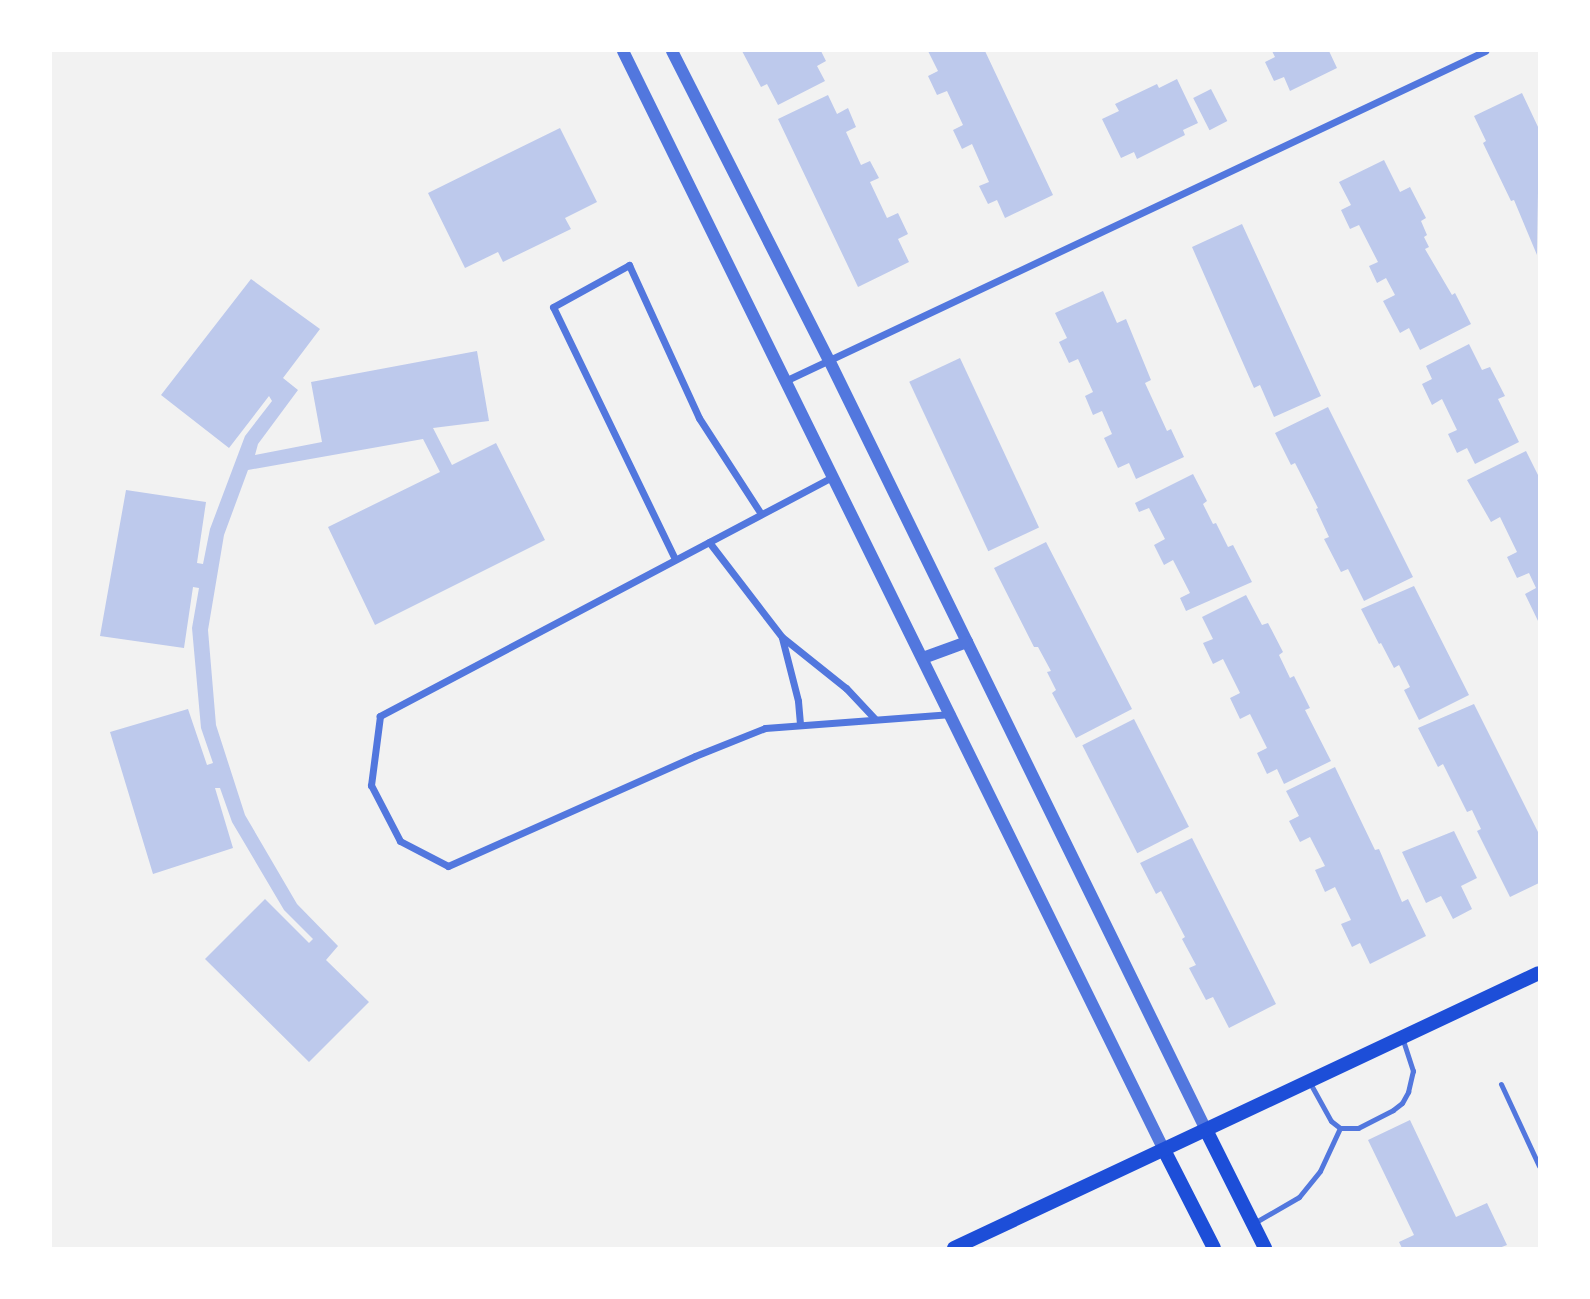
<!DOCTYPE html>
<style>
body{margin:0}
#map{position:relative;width:1590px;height:1299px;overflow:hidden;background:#f2f2f2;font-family:Roboto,sans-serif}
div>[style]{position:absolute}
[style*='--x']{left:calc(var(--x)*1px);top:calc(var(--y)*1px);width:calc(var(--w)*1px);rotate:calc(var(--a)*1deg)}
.building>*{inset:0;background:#bdc9ec;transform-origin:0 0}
.service>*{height:5px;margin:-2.5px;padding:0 2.5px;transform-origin:2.5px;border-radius:2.5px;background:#5277de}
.minor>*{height:7px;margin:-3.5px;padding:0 3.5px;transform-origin:3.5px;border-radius:3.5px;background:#5277de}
.tertiary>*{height:12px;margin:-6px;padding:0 6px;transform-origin:6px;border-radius:6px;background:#5277de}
.secondary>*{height:14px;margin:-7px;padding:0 7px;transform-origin:7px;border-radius:7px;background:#1d4ed8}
span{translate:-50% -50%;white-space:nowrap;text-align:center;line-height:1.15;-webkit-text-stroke:5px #fff;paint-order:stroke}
.frame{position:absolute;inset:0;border:52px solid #fff;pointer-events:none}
</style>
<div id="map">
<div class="building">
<div style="clip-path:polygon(742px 51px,821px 51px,826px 61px,817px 66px,825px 81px,778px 105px,767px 84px,761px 87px)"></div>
<div style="clip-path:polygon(928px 51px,985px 51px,1053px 195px,1005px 218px,997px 200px,988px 204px,979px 186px,989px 182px,972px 144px,962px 149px,953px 130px,963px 125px,947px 91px,937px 95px,928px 76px,938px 71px)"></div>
<div style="clip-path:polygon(1272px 51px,1329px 51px,1337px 68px,1290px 91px,1284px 77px,1274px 81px,1265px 62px,1275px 57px)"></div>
<div style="clip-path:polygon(1177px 79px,1198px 123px,1183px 130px,1185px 135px,1137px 159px,1134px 152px,1121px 158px,1102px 119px,1119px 111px,1115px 104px,1157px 84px,1159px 88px)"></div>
<div style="left:1211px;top:89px;width:36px;height:20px;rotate:63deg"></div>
<div style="clip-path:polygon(1522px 93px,1539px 129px,1537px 255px,1514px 200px,1511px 201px,1483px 143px,1486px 141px,1474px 116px)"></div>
<div style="clip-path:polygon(828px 95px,837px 114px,848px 108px,856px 127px,846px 132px,861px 165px,870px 161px,879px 178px,870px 182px,887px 218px,898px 213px,908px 234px,898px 239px,909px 262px,858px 287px,778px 119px)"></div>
<div style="clip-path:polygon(560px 128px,597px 202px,565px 218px,571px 229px,503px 262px,498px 252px,465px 268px,428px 193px)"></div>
<div style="clip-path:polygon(1384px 160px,1400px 192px,1410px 187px,1426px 218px,1421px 221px,1427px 235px,1424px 237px,1429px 247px,1425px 249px,1452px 295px,1455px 293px,1471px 324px,1420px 350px,1409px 328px,1400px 333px,1383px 301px,1395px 295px,1386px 278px,1377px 283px,1369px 266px,1378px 262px,1359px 225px,1350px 229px,1341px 210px,1351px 205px,1339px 182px)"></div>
<div style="clip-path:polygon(1242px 224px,1321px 396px,1274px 417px,1260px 385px,1254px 388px,1192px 247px)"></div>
<div style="clip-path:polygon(251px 279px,320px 329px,283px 378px,298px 390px,258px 444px,255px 455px,322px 442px,311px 382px,477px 351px,489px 421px,433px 428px,452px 465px,496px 443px,545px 540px,375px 625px,328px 527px,440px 472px,423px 439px,248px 470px,224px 535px,208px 630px,216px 725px,245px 815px,297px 904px,338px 946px,326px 960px,369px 1002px,309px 1062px,205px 959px,265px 899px,309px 943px,313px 939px,284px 910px,232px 822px,220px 788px,215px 788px,233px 848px,153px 874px,110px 732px,188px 709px,207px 765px,213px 763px,201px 728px,192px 628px,199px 588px,193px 587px,184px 648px,100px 636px,126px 490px,206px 502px,197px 563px,203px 564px,210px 529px,245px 436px,272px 401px,269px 396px,229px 448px,161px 395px)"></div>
<div style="clip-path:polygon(1103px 291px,1117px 323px,1126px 319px,1151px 380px,1145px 383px,1167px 431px,1171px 429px,1184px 457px,1136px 479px,1129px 463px,1118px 468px,1104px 438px,1112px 434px,1102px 411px,1093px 415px,1085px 396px,1093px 392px,1078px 359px,1069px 363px,1059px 342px,1067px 338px,1055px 313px)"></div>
<div style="clip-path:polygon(1469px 344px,1482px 370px,1490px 367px,1505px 396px,1498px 399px,1519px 442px,1475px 464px,1467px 448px,1457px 453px,1448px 434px,1457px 430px,1442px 399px,1432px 405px,1422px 384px,1432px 379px,1426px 366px)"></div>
<div style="left:960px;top:358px;width:187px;height:56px;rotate:65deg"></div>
<div style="clip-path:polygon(1328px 407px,1413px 577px,1364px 601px,1348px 569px,1341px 572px,1324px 539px,1329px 537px,1316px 509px,1318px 508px,1295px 463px,1291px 465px,1275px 433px)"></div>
<div style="clip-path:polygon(1526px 451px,1539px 477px,1539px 623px,1525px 594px,1536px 588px,1529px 573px,1517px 578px,1507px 557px,1517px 552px,1500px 517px,1491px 522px,1467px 480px)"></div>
<div style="clip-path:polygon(1193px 474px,1207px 501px,1203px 504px,1213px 524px,1216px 523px,1228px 547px,1233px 545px,1252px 582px,1186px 611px,1180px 598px,1190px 593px,1173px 560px,1164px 565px,1154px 545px,1165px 539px,1149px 508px,1139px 512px,1135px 503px)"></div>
<div style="clip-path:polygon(1046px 542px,1132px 709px,1076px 738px,1052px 693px,1056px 690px,1047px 672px,1051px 671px,1038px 647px,1034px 647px,994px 568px)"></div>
<div style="clip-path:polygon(1414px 586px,1469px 695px,1419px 720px,1404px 690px,1410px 687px,1399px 665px,1394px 668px,1381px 643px,1379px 644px,1361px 609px)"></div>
<div style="clip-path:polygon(1246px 595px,1262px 625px,1268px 623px,1283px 652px,1279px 655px,1290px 678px,1294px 676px,1310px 708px,1305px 710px,1331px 761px,1284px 784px,1277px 769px,1267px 774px,1257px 753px,1267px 748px,1250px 714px,1240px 719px,1230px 698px,1240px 693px,1223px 659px,1213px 664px,1203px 643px,1213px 639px,1202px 617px)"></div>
<div style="clip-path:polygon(1474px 704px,1539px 834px,1539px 883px,1510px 897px,1477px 831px,1481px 829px,1472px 810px,1467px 812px,1443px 764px,1438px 767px,1418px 728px)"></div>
<div style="left:1134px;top:719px;width:121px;height:58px;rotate:63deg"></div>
<div style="clip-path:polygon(1335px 767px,1375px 850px,1379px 849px,1402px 902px,1408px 899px,1426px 936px,1370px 964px,1360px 943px,1352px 947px,1341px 924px,1351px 920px,1335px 887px,1325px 892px,1315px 870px,1325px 866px,1310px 837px,1300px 842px,1289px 821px,1299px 816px,1286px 791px)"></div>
<div style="clip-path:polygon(1454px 831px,1477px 878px,1461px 886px,1472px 909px,1453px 919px,1441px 896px,1426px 903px,1402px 852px)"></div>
<div style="clip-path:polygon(1192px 838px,1276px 1004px,1229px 1028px,1213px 997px,1206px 1000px,1189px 968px,1196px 965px,1182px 939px,1185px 937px,1161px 891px,1156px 894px,1140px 863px)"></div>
<div style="clip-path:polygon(1410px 1120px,1456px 1217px,1487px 1203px,1507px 1245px,1499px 1248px,1402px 1248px,1399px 1242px,1414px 1235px,1368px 1140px)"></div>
</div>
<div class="service">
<div style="--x:1310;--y:1083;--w:43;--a:61.1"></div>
<div style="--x:1331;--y:1121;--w:11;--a:38"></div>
<div style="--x:1340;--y:1128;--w:18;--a:0"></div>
<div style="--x:1358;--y:1128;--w:39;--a:-27"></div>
<div style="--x:1393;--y:1110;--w:11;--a:-38"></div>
<div style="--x:1402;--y:1103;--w:13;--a:-61"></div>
<div style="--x:1408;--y:1092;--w:22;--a:-77"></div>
<div style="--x:1413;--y:1071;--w:35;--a:-108"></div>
<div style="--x:1501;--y:1084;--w:90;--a:65.1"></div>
<div style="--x:1254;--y:1223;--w:52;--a:-30"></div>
<div style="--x:1299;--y:1197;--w:33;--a:-51"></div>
<div style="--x:1320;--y:1171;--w:47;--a:-65.1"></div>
</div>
<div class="minor">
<div style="--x:787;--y:380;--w:772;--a:-25.24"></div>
<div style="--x:834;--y:476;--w:514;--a:152.14"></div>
<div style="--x:380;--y:716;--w:70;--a:97.4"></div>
<div style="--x:371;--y:785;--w:63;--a:62.6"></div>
<div style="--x:400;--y:841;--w:54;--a:27.5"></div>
<div style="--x:448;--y:866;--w:270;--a:-24"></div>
<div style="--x:695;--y:756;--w:75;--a:-21.8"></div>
<div style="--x:765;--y:728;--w:187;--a:-4.3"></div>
<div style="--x:709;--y:542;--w:120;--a:52.5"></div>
<div style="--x:782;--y:637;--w:82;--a:38.6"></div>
<div style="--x:846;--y:688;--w:42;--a:46.9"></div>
<div style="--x:675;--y:559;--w:280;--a:-115.8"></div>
<div style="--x:553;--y:307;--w:87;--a:-28.9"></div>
<div style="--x:629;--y:265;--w:168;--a:65.4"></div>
<div style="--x:699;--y:418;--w:114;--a:57.1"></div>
<div style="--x:782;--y:638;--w:65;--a:75.7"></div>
<div style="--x:798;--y:701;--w:24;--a:85"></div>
</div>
<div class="tertiary">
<div style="--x:623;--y:51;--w:1225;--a:63.79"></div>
<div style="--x:672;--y:51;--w:347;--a:63.1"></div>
<div style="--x:829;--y:360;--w:857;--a:63.91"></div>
<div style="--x:923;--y:658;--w:47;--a:-20"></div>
</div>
<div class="secondary">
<div style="--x:1206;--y:1130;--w:132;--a:63.4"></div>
<div style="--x:1164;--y:1150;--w:110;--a:63"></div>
<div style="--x:954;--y:1248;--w:646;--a:-25.18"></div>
</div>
<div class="frame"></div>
</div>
